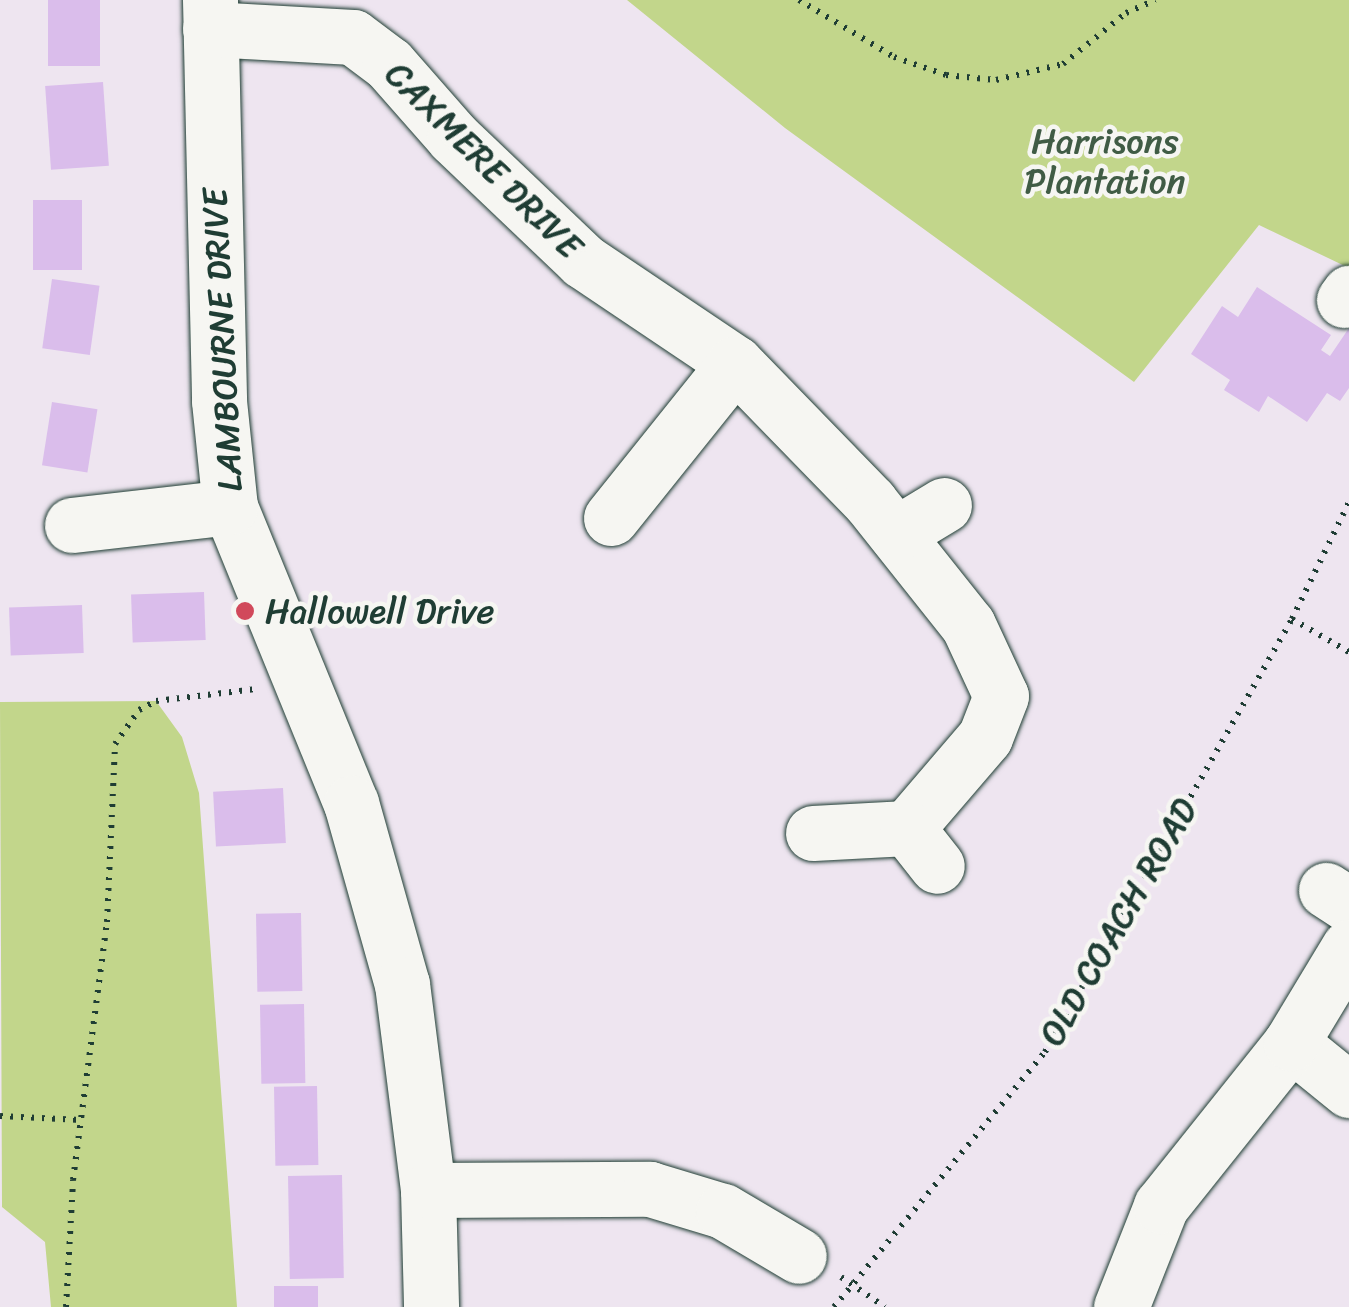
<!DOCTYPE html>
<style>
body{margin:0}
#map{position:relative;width:1349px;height:1307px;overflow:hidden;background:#eee5f0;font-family:Sriracha,sans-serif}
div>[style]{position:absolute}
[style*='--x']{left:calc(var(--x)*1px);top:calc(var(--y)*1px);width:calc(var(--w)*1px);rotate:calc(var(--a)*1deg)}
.green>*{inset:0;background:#c2d68b}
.building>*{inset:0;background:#dabdeb;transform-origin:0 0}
.path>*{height:6px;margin-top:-3px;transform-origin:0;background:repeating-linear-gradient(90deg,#1f3d34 0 2.5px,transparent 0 10.5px)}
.roads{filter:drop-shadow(0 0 2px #1f3d34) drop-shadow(0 0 2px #1f3d34)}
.minor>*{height:55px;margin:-27.5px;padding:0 27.5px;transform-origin:27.5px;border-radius:27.5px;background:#f6f6f2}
.dots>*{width:28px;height:28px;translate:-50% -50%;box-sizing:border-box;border:5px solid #f6f6f2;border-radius:50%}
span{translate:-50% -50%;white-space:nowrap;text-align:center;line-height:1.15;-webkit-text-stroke:9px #f6f6f2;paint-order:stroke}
.park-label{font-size:35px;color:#405c45}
.street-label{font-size:35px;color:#1f3d34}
.poi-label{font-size:35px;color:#1f3d34}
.left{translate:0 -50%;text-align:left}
</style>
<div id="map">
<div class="green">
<div style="clip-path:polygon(627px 0,1349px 0,1349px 268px,1259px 225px,1134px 382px,785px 128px)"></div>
<div style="clip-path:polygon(156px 701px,182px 737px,199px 793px,237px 1307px,51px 1307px,45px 1242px,2px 1207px,0 702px)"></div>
</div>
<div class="building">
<div style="left:48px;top:0;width:52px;height:66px"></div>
<div style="left:103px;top:82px;width:84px;height:58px;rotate:86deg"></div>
<div style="left:33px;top:200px;width:49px;height:70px"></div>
<div style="left:52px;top:279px;width:48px;height:70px;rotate:8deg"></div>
<div style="clip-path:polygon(1257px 287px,1331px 335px,1321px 350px,1330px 356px,1349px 328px,1349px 388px,1340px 401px,1327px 393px,1307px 422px,1268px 396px,1259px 412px,1224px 390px,1230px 380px,1191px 354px,1222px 306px,1238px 317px)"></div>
<div style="left:52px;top:402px;width:46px;height:64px;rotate:9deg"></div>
<div style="left:204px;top:592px;width:48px;height:73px;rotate:88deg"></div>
<div style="left:82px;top:605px;width:48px;height:73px;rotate:88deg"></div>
<div style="left:283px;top:788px;width:55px;height:70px;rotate:87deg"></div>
<div style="left:301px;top:913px;width:78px;height:45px;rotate:89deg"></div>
<div style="left:304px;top:1004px;width:79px;height:44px;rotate:89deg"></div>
<div style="left:317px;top:1086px;width:79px;height:43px;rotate:89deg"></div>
<div style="left:342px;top:1175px;width:103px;height:54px;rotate:89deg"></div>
<div style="left:318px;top:1286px;width:21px;height:44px;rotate:90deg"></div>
</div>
<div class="path">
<div style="--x:799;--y:0;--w:111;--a:31"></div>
<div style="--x:894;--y:57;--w:55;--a:19.1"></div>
<div style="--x:946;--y:75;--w:50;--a:5.7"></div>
<div style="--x:996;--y:80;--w:69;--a:-13.4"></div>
<div style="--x:1063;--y:64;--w:81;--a:-39"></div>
<div style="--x:1126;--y:13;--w:32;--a:-24"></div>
<div style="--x:1292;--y:619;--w:66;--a:30.1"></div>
<div style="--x:0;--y:1116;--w:81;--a:2.8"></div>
<div style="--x:841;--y:1277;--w:53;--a:34.3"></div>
<div style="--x:66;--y:1307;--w:127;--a:-86.8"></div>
<div style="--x:73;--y:1180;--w:260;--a:-82.5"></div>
<div style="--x:107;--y:922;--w:178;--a:-87.4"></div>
<div style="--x:115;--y:744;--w:42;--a:-54.8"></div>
<div style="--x:139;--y:710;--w:19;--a:-28"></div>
<div style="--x:156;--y:701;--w:102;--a:-6.8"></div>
<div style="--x:834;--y:1307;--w:331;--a:-50.4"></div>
<div style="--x:1045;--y:1052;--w:498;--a:-60.3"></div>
<div style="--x:1292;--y:619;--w:130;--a:-64"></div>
</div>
<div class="roads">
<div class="minor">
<div style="--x:210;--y:0;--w:401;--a:88.7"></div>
<div style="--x:219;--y:401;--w:107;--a:84.1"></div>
<div style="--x:230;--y:507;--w:320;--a:67.8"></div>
<div style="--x:351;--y:803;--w:188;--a:74.3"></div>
<div style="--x:402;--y:984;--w:208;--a:82.8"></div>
<div style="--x:428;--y:1190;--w:117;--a:88.5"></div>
<div style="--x:210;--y:29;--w:143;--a:3.2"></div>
<div style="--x:353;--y:37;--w:45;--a:36.9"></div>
<div style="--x:389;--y:64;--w:98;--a:48.7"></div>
<div style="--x:454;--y:138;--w:178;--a:43.6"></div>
<div style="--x:583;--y:261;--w:183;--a:33.9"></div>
<div style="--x:735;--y:363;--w:194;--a:45.8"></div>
<div style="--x:870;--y:502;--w:157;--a:51.5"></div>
<div style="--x:968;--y:625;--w:78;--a:65.1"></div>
<div style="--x:1001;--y:696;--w:44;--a:111.3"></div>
<div style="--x:985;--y:737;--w:120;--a:130.6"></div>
<div style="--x:1344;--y:300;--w:9;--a:-54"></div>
<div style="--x:611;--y:518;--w:198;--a:-51.3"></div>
<div style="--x:72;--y:525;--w:159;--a:-6.5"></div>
<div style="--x:896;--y:534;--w:56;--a:-31.1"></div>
<div style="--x:813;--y:833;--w:94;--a:-3"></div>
<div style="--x:907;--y:828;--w:48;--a:51.7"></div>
<div style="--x:1326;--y:890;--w:27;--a:33"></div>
<div style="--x:1291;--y:1043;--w:75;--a:39"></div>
<div style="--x:428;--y:1190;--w:222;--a:-0.3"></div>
<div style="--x:650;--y:1189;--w:76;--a:16.8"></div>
<div style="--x:723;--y:1211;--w:88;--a:30.6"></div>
<div style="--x:1121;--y:1307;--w:109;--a:-68.4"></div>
<div style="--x:1161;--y:1206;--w:208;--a:-51.4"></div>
<div style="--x:1291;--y:1043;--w:112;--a:-58.9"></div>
</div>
</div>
<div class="dots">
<div style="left:245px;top:611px;background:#d1495b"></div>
</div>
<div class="park-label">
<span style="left:1105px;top:161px">Harrisons<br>Plantation</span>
</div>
<div class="street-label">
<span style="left:484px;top:160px;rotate:45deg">CAXMERE DRIVE</span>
<span style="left:222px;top:340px;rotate:-93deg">LAMBOURNE DRIVE</span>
<span style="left:1118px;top:922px;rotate:-60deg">OLD COACH ROAD</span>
</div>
<div class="poi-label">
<span class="left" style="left:265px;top:611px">Hallowell Drive</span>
</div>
</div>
